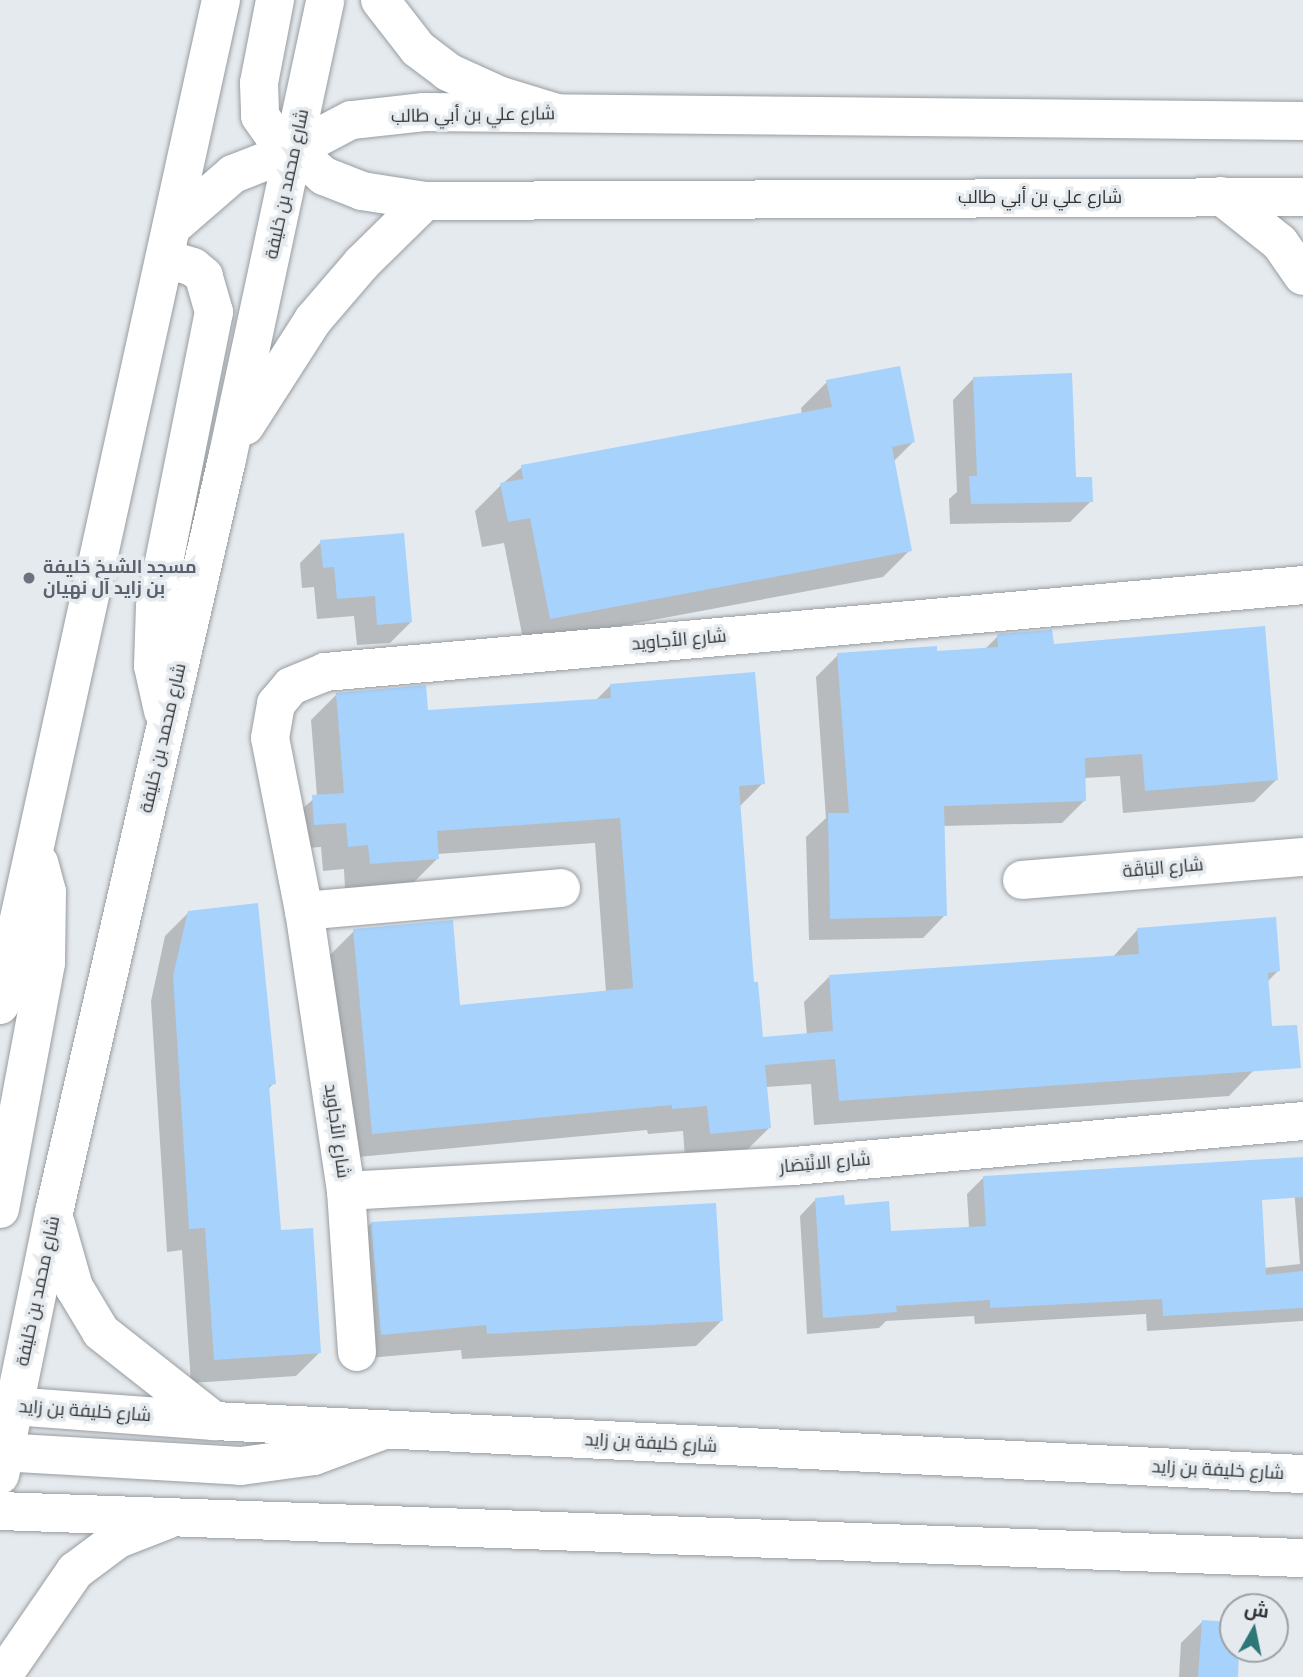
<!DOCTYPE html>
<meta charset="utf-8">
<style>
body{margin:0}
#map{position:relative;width:1303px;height:1677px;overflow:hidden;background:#e5eaee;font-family:Raleway,Cairo,sans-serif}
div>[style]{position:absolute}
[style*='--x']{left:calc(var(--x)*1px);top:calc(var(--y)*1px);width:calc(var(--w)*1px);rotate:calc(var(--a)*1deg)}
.shadow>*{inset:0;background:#0003}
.building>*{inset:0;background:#a6d2fc}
.roads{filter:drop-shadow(0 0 2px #989da1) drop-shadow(0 0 2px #989da1)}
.minor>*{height:38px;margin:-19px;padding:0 19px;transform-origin:19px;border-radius:19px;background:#fff}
.major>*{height:38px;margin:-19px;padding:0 19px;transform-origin:19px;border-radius:19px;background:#fff}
.highway>*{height:38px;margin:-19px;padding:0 19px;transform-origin:19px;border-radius:19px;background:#fff}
.dots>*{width:19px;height:19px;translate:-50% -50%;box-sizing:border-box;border:4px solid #e5eaee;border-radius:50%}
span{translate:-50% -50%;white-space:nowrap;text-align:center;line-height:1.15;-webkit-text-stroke:7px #e5eaee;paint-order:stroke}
.street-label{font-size:18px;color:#303234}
.worship-label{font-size:18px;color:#5b616d;font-weight:700}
.left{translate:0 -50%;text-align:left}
.north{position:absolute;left:1219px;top:1593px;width:70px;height:70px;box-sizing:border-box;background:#e5eaee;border:2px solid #9da0a4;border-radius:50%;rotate:9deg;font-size:19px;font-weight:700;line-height:28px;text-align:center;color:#303234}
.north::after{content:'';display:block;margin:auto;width:24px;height:32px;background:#2d7779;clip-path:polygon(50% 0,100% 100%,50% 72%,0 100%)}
</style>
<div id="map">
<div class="shadow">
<div style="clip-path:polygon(973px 379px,1075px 479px,1091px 501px,1070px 522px,950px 524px,949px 499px,957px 492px,953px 400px)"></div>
<div style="clip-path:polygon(827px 382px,913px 442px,893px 462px,910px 550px,883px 577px,524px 644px,504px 543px,482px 547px,475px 511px,501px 485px,522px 467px,802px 415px,801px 408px)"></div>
<div style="clip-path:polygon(321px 542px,411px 622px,390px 643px,357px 645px,354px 616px,317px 619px,314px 587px,302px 588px,300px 563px)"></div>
<div style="clip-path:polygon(998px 636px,1052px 646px,1277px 779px,1254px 802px,1123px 813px,1120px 776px,1084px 778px,1085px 800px,1062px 823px,943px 826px,945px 915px,923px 938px,809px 940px,806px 837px,826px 818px,816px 677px,838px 655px,984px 650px)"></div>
<div style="clip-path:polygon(611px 685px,763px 783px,738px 808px,752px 984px,761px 1039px,807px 1035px,804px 1002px,829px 977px,1113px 957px,1138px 929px,1278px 971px,1267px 982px,1254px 1070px,1229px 1096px,814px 1125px,811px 1084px,766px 1087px,769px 1128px,744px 1153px,685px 1158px,683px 1131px,648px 1134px,647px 1130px,347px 1158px,329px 956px,354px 931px,459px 1007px,606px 992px,595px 843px,437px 854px,437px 859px,412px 884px,345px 889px,344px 869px,323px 871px,321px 847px,290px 849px,287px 822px,317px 796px,311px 720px,336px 695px,426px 711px,596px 700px)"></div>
<div style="clip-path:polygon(189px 912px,274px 1083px,268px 1089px,279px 1232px,320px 1352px,296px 1376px,191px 1383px,182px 1250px,167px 1252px,151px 1001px,165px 936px)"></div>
<div style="clip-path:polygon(1303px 1165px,1303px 1321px,1147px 1331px,1146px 1314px,975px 1324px,974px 1316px,886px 1321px,879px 1328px,807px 1334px,800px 1216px,816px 1199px,843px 1206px,890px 1233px,969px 1228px,967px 1194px,983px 1178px,1264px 1268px,1300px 1264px,1293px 1175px)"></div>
<div style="clip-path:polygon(371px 1223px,721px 1321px,696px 1346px,462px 1359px,461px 1350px,356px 1359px,346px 1249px)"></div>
<div style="clip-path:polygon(1202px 1622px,1233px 1624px,1236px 1677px,1179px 1677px,1181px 1643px)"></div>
</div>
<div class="building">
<div style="clip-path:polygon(900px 366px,915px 442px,892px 447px,912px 551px,550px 619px,530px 518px,508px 522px,500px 483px,523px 479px,521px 465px,832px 407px,826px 380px)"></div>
<div style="clip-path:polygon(1072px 373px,1076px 477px,1092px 477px,1093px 502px,971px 504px,969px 476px,977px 476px,973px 377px)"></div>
<div style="clip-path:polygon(404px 533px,412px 622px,377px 625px,375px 596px,337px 599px,334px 567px,323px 568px,320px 540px)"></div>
<div style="clip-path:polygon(1265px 626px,1278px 780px,1145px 791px,1142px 754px,1085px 758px,1086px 801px,944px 806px,947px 916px,830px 919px,828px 813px,849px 813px,837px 653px,937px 646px,937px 651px,998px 647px,997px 634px,1048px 630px,1052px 629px,1054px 644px)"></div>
<div style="clip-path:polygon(755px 672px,765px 784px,739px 786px,754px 982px,758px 982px,763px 1037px,833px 1031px,829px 975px,1139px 954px,1137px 928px,1276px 917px,1280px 971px,1268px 973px,1272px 1026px,1297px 1025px,1301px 1068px,839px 1101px,835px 1059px,765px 1065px,771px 1128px,710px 1134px,707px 1106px,672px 1109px,672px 1105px,372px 1134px,353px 929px,453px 920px,460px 1005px,633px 988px,620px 818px,437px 831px,439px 859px,370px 864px,368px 845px,348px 847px,346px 823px,314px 825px,312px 795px,344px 793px,336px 693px,426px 685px,428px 710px,611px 698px,610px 684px)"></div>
<div style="clip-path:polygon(258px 903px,276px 1084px,269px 1085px,281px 1230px,313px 1228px,321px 1353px,214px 1360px,205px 1228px,189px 1229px,173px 976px,188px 911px)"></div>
<div style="clip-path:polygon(1303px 1157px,1303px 1197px,1262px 1200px,1266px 1275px,1303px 1271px,1303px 1308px,1163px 1316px,1162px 1299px,990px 1308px,990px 1300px,896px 1306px,897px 1312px,823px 1318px,815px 1198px,844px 1195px,845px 1205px,889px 1201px,891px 1231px,986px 1226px,983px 1176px)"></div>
<div style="clip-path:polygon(716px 1203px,723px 1321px,487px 1334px,486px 1325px,381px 1335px,371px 1222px)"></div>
<div style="clip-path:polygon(1202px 1620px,1233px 1622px,1233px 1649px,1239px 1649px,1238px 1677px,1198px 1677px)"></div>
</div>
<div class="roads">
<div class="minor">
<div style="--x:1221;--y:196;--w:75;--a:38.5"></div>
<div style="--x:1280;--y:243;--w:40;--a:55.1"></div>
<div style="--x:1022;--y:880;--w:282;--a:-4.7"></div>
<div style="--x:304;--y:911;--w:258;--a:-5.1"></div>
<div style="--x:346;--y:1191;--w:449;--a:-3.2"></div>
<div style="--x:794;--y:1166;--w:511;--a:-5.05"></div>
<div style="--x:357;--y:1352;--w:161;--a:-93.9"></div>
<div style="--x:346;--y:1191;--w:283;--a:-98.5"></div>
<div style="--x:304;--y:911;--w:176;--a:-101.1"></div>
<div style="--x:270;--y:738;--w:35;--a:-80"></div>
<div style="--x:276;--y:704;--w:23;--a:-50"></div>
<div style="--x:291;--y:686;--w:37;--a:-22"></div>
<div style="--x:325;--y:672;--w:982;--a:-5.08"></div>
</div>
<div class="major">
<div style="--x:1303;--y:121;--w:879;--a:-179.41"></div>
<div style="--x:424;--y:112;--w:73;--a:173.7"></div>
<div style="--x:351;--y:120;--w:64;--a:152.2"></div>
<div style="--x:294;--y:150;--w:40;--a:41"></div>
<div style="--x:324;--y:176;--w:41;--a:21.5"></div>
<div style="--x:362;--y:191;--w:64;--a:9"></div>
<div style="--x:425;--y:201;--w:878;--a:-0.26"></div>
<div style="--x:13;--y:1406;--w:202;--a:4.3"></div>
<div style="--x:214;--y:1421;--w:1090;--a:2.79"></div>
<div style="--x:0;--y:1511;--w:1304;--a:2.07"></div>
</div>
<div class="highway">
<div style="--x:275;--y:0;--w:85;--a:100.9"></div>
<div style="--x:259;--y:83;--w:33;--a:88"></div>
<div style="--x:260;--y:116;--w:28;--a:55"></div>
<div style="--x:276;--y:139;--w:21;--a:31"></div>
<div style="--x:380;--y:0;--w:62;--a:52.2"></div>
<div style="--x:418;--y:49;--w:38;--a:37"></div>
<div style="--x:448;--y:72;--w:58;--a:24.4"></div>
<div style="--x:501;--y:96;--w:59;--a:16.9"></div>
<div style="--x:172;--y:227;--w:81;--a:-41"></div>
<div style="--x:233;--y:174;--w:66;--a:-21.5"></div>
<div style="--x:245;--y:426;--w:126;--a:-57.3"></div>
<div style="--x:313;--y:320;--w:75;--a:-49.3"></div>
<div style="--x:362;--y:263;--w:88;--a:-44.5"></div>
<div style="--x:163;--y:711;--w:46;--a:-102.5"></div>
<div style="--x:153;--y:666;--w:59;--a:-88.1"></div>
<div style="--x:155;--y:607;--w:301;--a:-78.7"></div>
<div style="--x:214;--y:312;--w:37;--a:-106"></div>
<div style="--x:204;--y:276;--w:14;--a:-141"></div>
<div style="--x:193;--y:267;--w:28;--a:-163"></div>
<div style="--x:0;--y:1005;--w:1029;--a:-77.6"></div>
<div style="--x:0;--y:1209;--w:250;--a:-79.4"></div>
<div style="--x:46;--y:963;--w:71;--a:-89.2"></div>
<div style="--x:47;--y:892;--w:30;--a:-105"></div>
<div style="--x:56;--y:1224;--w:66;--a:74.1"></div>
<div style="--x:74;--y:1287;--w:52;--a:59"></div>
<div style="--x:101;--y:1332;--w:144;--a:38.2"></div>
<div style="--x:0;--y:1452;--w:241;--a:3.3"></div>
<div style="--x:241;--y:1466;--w:74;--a:-7.8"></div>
<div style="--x:314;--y:1456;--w:75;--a:-20.4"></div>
<div style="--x:0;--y:1475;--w:268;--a:-78.4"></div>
<div style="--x:54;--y:1212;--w:773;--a:-77.06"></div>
<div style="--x:227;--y:459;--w:469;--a:-77.9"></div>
<div style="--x:2;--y:1677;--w:129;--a:-55.4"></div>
<div style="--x:75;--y:1571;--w:54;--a:-36.7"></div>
<div style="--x:118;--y:1539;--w:53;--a:-21.2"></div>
</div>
</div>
<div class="dots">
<div style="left:29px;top:578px;background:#6b7280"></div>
</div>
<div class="street-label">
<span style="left:473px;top:115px;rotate:-1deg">شارع علي بن أبي طالب</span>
<span style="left:287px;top:184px;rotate:-78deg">شارع محمد بن خليفة</span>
<span style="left:1040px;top:197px">شارع علي بن أبي طالب</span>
<span style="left:679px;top:640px;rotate:-5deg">شارع الأجاويد</span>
<span style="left:163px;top:738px;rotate:-77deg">شارع محمد بن خليفة</span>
<span style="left:1163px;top:868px;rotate:-5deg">شارع البَاقَة</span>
<span style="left:337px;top:1131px;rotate:82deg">شارع الأجاويد</span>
<span style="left:825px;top:1163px;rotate:-5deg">شارع الانْتِصَار</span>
<span style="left:38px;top:1291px;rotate:-78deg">شارع محمد بن خليفة</span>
<span style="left:85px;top:1411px;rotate:4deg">شارع خليفة بن زايد</span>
<span style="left:651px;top:1443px;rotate:3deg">شارع خليفة بن زايد</span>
<span style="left:1218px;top:1470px;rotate:3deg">شارع خليفة بن زايد</span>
</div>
<div class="worship-label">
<span class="left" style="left:43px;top:578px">مسجد الشيخ خليفة<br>بن زايد آل نهيان</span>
</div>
<div class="north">ش</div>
</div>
